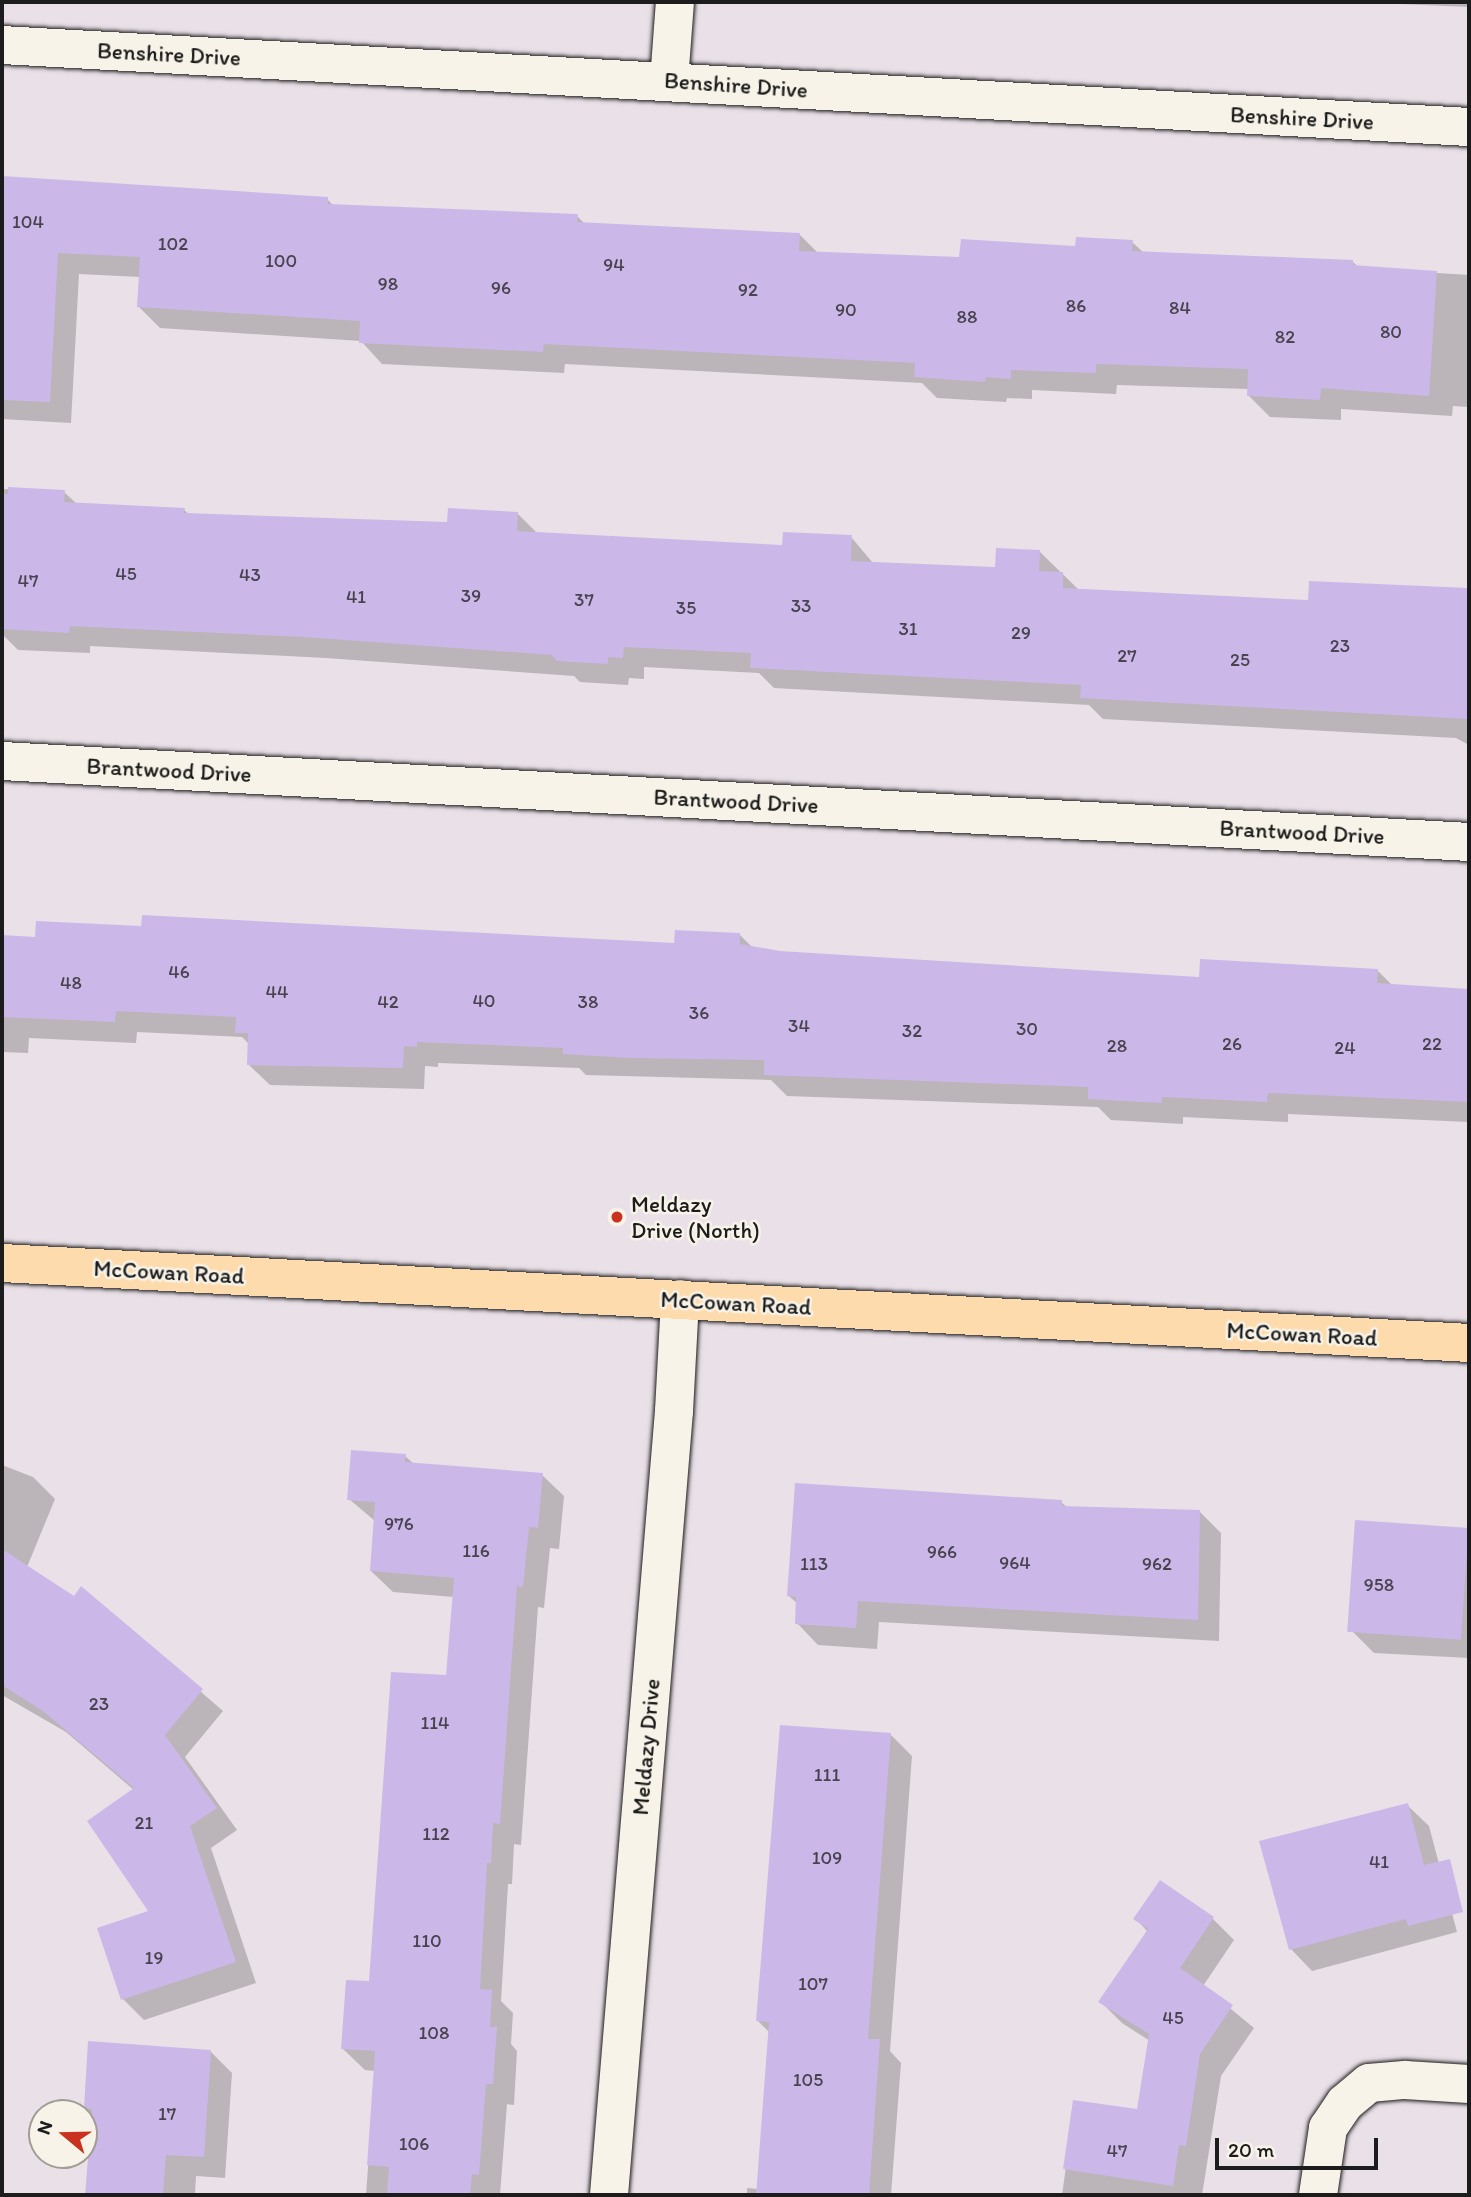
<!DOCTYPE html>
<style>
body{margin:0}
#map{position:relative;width:1471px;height:2197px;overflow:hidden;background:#eae1e8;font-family:Itim,sans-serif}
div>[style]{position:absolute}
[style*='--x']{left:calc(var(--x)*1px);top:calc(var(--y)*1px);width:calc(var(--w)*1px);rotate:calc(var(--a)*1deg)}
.shadow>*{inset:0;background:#0003}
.building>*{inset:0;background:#cbb8e9;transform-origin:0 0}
.roads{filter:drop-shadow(0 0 2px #1c1c1c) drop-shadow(0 0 2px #1c1c1c)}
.minor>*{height:38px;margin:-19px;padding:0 19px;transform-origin:19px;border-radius:19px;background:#f7f3e8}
.major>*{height:38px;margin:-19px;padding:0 19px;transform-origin:19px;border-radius:19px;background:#fedbac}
.dots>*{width:19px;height:19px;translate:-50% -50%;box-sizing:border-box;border:4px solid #f7f3e8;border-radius:50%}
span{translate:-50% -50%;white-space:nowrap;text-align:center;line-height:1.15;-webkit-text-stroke:5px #f7f3e8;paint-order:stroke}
.number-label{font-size:19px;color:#48434f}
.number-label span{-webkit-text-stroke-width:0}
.street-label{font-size:23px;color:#1c1c1c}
.poi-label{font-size:23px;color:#1c1c1c}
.left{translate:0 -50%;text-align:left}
.frame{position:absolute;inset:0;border:4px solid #1c1c1c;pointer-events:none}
.north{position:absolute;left:28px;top:2099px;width:70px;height:70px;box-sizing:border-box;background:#f7f3e8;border:2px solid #9f9d96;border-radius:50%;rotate:289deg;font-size:19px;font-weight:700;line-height:28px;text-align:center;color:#1c1c1c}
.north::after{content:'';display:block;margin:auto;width:24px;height:32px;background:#c8321e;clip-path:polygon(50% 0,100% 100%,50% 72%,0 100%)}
.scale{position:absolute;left:1215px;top:2138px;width:163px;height:32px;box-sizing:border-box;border:4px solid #1c1c1c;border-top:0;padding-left:9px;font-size:21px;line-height:24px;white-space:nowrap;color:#1c1c1c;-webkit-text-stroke:5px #f7f3e8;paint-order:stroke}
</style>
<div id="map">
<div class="shadow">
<div style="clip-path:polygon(1355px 2px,1469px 2px,1469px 7px)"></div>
<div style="clip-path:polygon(2px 178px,327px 199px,334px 206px,577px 216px,585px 224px,799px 234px,818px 253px,961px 259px,1132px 242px,1144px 253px,1352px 261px,1359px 268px,1469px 275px,1469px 407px,1453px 406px,1452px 416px,1341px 409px,1341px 420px,1270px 417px,1249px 396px,1249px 389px,1117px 385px,1116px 394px,1032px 390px,1032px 399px,1007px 398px,1006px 402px,937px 398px,922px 383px,565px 364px,564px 373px,382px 364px,361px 341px,160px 328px,138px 306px,140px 277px,79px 274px,71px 423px,2px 419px)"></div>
<div style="clip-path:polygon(2px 489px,64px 492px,77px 504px,184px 510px,190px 515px,449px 524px,517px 513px,538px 534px,784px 546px,851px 537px,873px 563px,997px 569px,1039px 551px,1080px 591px,1310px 602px,1311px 583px,1469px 590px,1469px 745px,1456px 738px,1103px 719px,1089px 705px,774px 688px,759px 673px,644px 667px,644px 679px,629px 678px,628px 685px,580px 682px,574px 676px,326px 658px,90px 646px,90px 653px,18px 650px,2px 634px)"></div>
<div style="clip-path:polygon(739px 934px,753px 948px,780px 953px,1201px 979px,1377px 970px,1393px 986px,1469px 990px,1469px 1122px,1288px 1114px,1288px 1122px,1183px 1117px,1183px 1124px,1111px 1120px,1098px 1107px,787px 1096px,771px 1080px,586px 1075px,579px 1068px,438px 1063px,438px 1067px,425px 1066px,424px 1089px,270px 1085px,248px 1064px,249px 1044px,242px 1037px,137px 1032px,136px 1043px,29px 1038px,28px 1053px,2px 1052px,2px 937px,676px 945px)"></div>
<div style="clip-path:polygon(405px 1456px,414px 1464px,542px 1475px,564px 1496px,559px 1549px,550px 1548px,544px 1608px,538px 1607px,521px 1845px,514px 1844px,512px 1884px,508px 1884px,501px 2001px,513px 2013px,511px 2044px,517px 2051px,514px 2105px,507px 2104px,500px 2195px,366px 2195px,375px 2071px,365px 2070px,343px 2049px,371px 1983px,448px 1677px,454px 1597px,393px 1592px,371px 1571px,375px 1521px,349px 1499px)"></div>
<div style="clip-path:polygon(2px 1465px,33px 1477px,55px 1499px,27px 1567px,75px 1598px,81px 1588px,223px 1711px,185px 1757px,237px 1830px,211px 1848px,256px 1983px,144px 2020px,123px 1999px,151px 1912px,134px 1790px,66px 1732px,2px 1695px)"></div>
<div style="clip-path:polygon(1061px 1502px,1068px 1508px,1199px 1511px,1221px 1533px,1219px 1641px,879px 1622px,877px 1649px,818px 1645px,797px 1623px,798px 1604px,789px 1596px)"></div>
<div style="clip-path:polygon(1357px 1522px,1469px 1529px,1469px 1658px,1374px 1653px,1352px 1631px)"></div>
<div style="clip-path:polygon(891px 1735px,912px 1756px,890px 2051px,901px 2063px,891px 2195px,747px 2195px,747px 2188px,758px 2189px,770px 2033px,758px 2021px)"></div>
<div style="clip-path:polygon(1407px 1805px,1429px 1826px,1457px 1932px,1312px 1971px,1291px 1949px)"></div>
<div style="clip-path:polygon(1161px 1883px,1213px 1919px,1234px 1940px,1203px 1986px,1254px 2028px,1221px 2076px,1202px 2195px,1062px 2195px,1075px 2102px,1139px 2111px,1150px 2041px,1122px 2023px,1101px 2002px,1148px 1932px,1136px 1919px)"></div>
<div style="clip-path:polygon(211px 2052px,232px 2073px,225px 2178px,196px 2176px,195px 2195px,87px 2195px,93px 2115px,85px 2108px)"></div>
</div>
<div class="building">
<div style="clip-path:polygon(2px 176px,328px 197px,328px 204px,578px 214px,577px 222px,800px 233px,799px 251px,959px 257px,961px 239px,1075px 246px,1076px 237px,1133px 240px,1132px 251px,1353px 260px,1353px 265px,1437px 271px,1429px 396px,1321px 388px,1320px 400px,1247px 396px,1248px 369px,1096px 364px,1096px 373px,1011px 370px,1011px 379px,986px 377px,985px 382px,914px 377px,915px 363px,544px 344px,543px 352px,359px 343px,360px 321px,137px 307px,140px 257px,58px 253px,50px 402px,2px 400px)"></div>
<div style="clip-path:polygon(8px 487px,65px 490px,64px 502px,185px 508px,184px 513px,447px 522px,448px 508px,518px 512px,517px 531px,782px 545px,783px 532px,852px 535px,851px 561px,995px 567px,996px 548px,1040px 550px,1039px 571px,1063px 572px,1063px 588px,1308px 600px,1309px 581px,1469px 588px,1469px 719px,1080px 698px,1081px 685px,750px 668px,751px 653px,624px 647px,623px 658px,608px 657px,608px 664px,557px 661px,552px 655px,304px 637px,70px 626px,69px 633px,2px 629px,2px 494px,8px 494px)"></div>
<div style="clip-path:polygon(142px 915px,674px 943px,675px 930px,740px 933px,740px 944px,780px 951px,1199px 977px,1200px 959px,1378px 969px,1377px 983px,1469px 989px,1469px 1102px,1268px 1093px,1267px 1102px,1162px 1097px,1162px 1103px,1088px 1099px,1088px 1087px,764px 1075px,764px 1060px,631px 1058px,563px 1054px,563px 1048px,417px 1042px,417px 1047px,404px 1046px,403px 1068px,247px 1065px,248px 1033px,235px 1033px,236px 1017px,116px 1011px,115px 1022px,2px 1017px,2px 935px,35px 937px,36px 921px,141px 926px)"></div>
<div style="clip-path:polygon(351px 1450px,406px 1454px,405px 1462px,543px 1473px,538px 1528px,529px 1527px,523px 1587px,517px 1586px,500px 1824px,493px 1823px,491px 1863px,487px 1863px,480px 1989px,492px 1990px,490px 2027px,497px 2027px,493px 2084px,486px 2084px,479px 2175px,472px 2174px,470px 2195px,387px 2195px,389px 2167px,367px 2165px,375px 2051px,341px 2049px,346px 1980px,369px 1981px,391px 1672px,446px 1675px,454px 1578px,370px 1571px,375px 1502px,347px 1500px)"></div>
<div style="clip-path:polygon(795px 1483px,1062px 1500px,1062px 1506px,1200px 1510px,1198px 1620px,858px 1601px,856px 1628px,795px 1624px,796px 1597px,787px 1596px)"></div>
<div style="left:1355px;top:1520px;width:114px;height:112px;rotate:4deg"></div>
<div style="clip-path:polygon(2px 1549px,74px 1596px,81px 1586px,203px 1689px,165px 1735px,217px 1808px,190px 1826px,236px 1962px,121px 2000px,97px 1928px,148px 1911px,87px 1821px,134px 1788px,43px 1711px,2px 1685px)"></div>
<div style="clip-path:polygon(780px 1725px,891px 1733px,868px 2039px,880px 2039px,869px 2195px,756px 2195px,769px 2022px,756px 2021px)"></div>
<div style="clip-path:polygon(1408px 1803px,1424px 1865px,1450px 1859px,1463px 1912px,1408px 1926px,1406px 1919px,1289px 1950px,1259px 1841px)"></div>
<div style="clip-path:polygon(1160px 1880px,1214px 1917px,1180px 1968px,1233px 2005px,1200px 2054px,1186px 2146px,1179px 2145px,1173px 2186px,1063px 2169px,1073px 2100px,1137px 2109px,1149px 2034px,1098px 2002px,1148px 1929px,1133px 1919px)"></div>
<div style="clip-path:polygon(88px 2041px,211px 2050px,204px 2157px,166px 2155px,163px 2195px,85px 2195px,92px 2109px,84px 2108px)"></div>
</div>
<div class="roads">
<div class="minor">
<div style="--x:2;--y:45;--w:1469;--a:3.2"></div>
<div style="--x:669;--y:81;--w:79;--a:-85.7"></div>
<div style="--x:2;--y:761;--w:1469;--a:3.16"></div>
<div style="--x:609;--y:2195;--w:787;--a:-85.26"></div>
<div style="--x:674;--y:1411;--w:112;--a:-86.9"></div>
<div style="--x:1318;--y:2195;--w:68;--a:-81.5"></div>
<div style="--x:1328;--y:2128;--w:30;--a:-56"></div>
<div style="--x:1345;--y:2103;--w:31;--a:-40"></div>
<div style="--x:1369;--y:2083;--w:36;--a:-5"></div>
<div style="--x:1405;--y:2080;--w:64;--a:3.6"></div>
</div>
<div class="major">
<div style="--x:2;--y:1263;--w:1469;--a:3.12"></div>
</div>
</div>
<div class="dots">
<div style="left:617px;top:1217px;background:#c8321e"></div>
</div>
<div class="number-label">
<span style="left:28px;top:222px">104</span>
<span style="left:173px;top:244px">102</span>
<span style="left:281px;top:261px">100</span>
<span style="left:614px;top:265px">94</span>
<span style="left:388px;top:284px">98</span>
<span style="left:501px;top:288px">96</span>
<span style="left:748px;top:290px">92</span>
<span style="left:1076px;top:306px">86</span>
<span style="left:1180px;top:308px">84</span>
<span style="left:846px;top:310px">90</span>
<span style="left:967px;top:317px">88</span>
<span style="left:1391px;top:332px">80</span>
<span style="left:1285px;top:337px">82</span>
<span style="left:126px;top:574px">45</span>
<span style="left:250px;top:575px">43</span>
<span style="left:28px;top:581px">47</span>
<span style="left:471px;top:596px">39</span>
<span style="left:356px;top:597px">41</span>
<span style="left:584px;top:600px">37</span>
<span style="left:801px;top:606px">33</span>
<span style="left:686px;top:608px">35</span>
<span style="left:908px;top:629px">31</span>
<span style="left:1021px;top:633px">29</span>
<span style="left:1340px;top:646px">23</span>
<span style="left:1127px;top:656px">27</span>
<span style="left:1240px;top:660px">25</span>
<span style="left:179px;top:972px">46</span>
<span style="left:71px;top:983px">48</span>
<span style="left:277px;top:992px">44</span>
<span style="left:484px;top:1001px">40</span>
<span style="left:388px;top:1002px">42</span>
<span style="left:588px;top:1002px">38</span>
<span style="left:699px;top:1013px">36</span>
<span style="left:799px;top:1026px">34</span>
<span style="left:1027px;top:1029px">30</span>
<span style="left:912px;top:1031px">32</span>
<span style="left:1232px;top:1044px">26</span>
<span style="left:1432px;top:1044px">22</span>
<span style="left:1117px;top:1046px">28</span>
<span style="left:1345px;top:1048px">24</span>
<span style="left:399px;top:1524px">976</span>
<span style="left:476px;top:1551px">116</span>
<span style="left:942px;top:1552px">966</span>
<span style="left:1015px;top:1563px">964</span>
<span style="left:814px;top:1564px">113</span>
<span style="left:1157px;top:1564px">962</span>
<span style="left:1379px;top:1585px">958</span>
<span style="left:99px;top:1704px">23</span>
<span style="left:435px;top:1723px">114</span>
<span style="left:827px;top:1775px">111</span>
<span style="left:144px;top:1823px">21</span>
<span style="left:436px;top:1834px">112</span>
<span style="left:827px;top:1858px">109</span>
<span style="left:1379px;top:1862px">41</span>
<span style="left:427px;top:1941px">110</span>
<span style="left:154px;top:1958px">19</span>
<span style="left:813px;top:1984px">107</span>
<span style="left:1173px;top:2018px">45</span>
<span style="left:434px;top:2033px">108</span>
<span style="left:808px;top:2080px">105</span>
<span style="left:167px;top:2114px">17</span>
<span style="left:414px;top:2144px">106</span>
<span style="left:1117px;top:2151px">47</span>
</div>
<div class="street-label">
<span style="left:169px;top:54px;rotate:3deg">Benshire Drive</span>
<span style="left:736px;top:85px;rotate:4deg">Benshire Drive</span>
<span style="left:1302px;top:118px;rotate:3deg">Benshire Drive</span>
<span style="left:169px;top:770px;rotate:3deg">Brantwood Drive</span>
<span style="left:736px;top:801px;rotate:3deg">Brantwood Drive</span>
<span style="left:1302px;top:832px;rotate:3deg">Brantwood Drive</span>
<span style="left:169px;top:1272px;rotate:3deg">McCowan Road</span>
<span style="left:736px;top:1303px;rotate:3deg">McCowan Road</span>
<span style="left:1302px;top:1334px;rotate:3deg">McCowan Road</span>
<span style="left:646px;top:1747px;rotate:-85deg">Meldazy Drive</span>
</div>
<div class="poi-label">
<span class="left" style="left:631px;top:1217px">Meldazy<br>Drive (North)</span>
</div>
<div class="frame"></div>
<div class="north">N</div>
<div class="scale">20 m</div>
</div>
